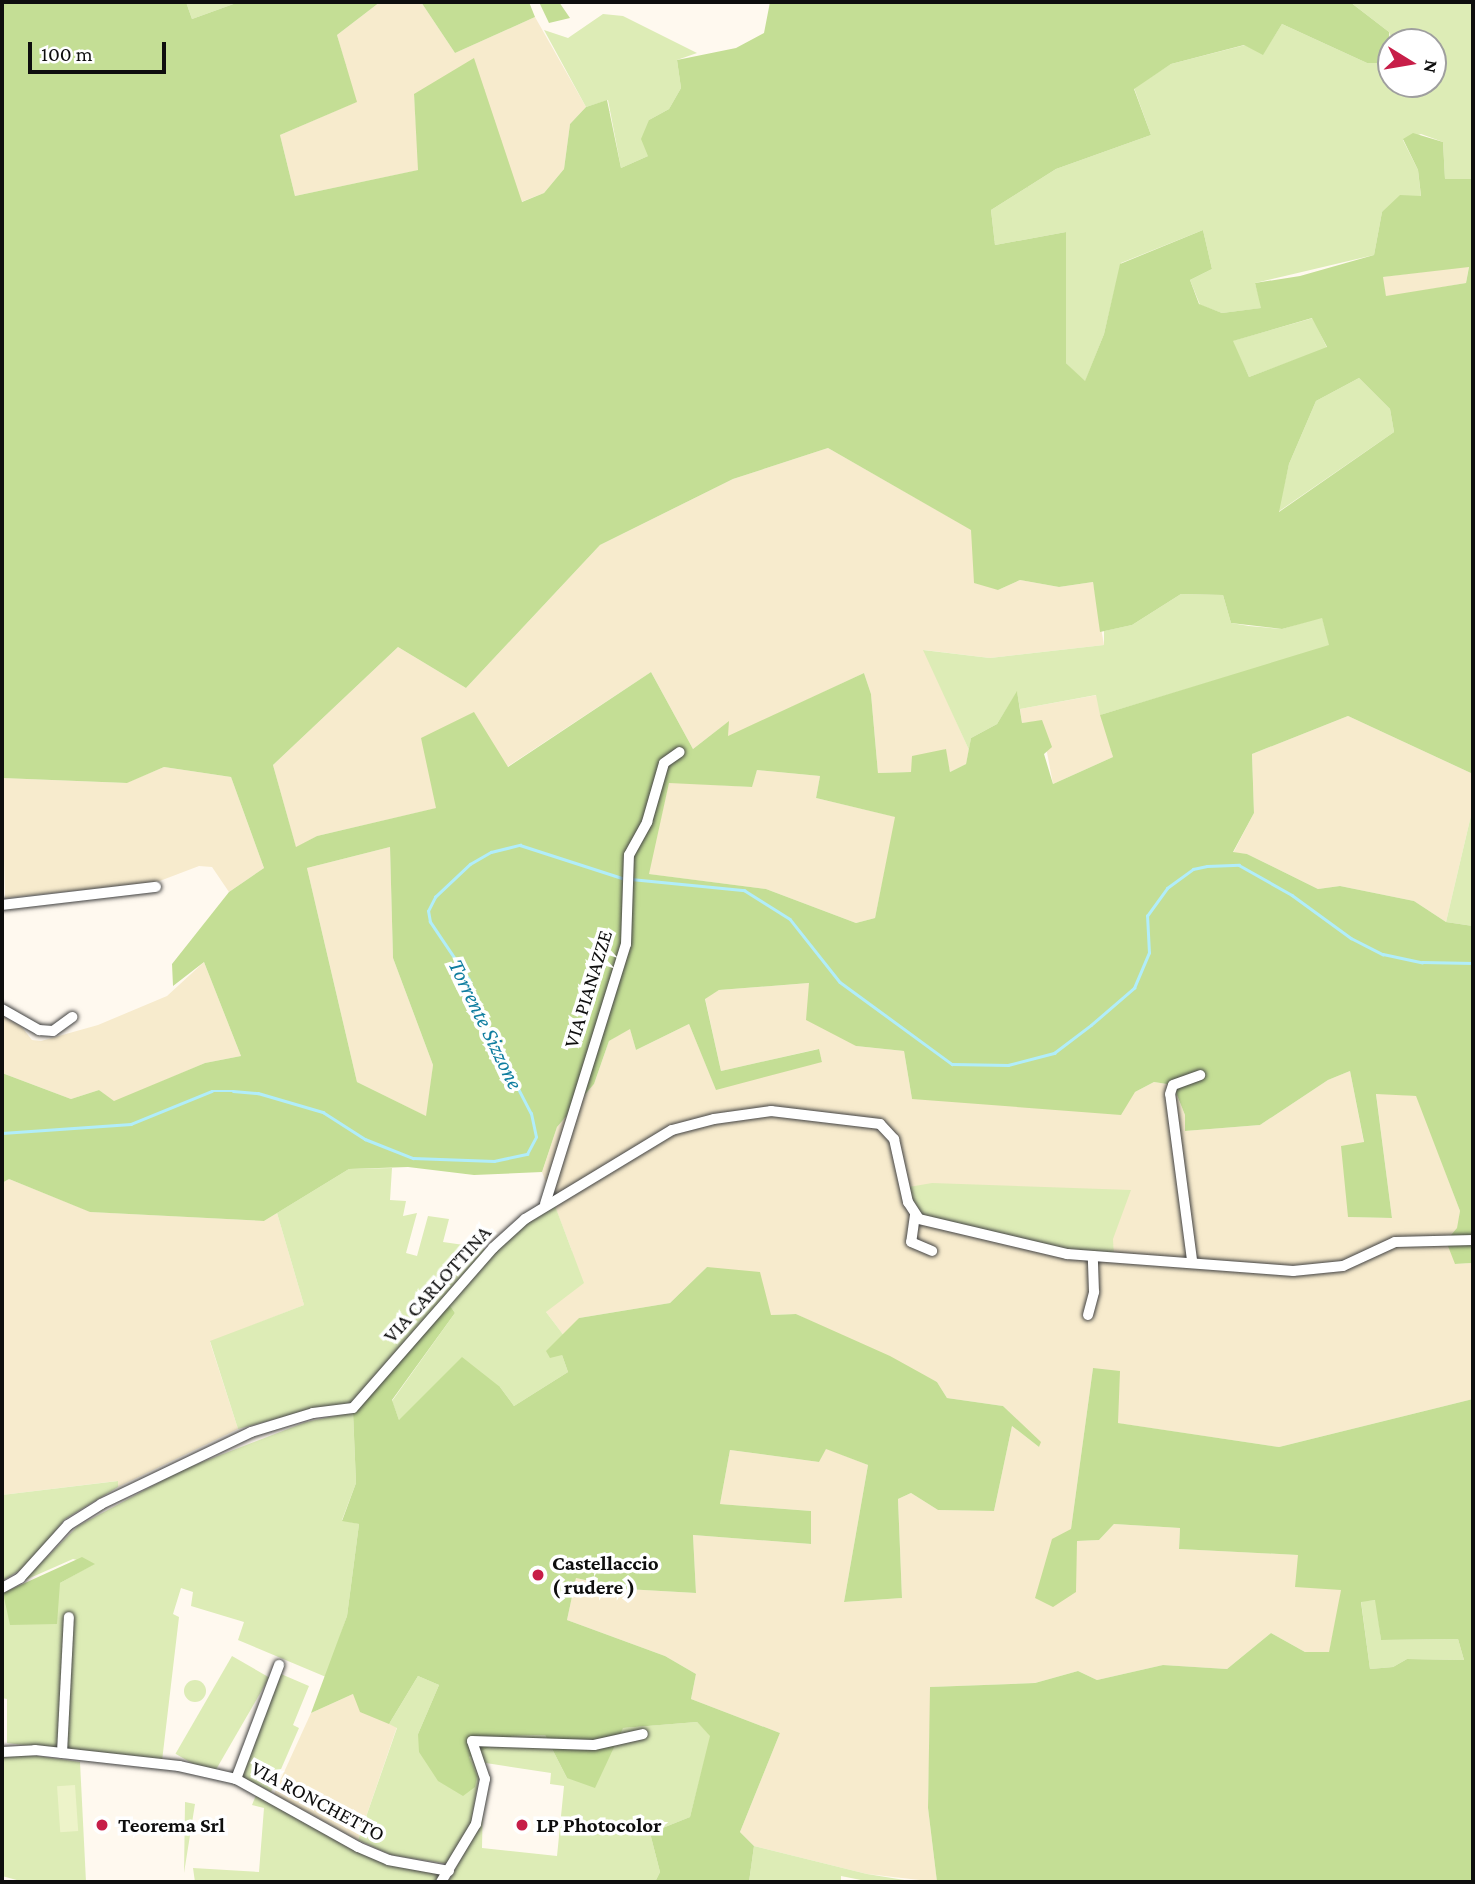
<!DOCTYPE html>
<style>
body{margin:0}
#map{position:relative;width:1475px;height:1884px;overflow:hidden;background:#fff9ef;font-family:"Crimson Pro",serif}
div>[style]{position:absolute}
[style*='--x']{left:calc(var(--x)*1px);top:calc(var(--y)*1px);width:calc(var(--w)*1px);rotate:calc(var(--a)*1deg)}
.farmland>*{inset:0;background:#f7ebcd}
.green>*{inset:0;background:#ddecb6;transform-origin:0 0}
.round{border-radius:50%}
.forest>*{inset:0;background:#c4de95}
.pitch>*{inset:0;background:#edf3c9;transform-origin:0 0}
.stream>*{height:2.5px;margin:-1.25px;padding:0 1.25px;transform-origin:1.25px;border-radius:1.25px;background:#b1edfa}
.roads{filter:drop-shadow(0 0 2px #414141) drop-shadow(0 0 2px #414141)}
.street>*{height:10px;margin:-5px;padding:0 5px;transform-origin:5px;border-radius:5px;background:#fff}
.dots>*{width:19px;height:19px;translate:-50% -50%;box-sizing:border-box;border:4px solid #fff;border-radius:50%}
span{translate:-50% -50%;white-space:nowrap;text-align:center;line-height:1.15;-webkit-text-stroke:7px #fff;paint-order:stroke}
.street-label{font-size:21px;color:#0e0e0e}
.poi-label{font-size:21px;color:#0e0e0e;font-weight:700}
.left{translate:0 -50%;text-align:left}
.water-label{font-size:23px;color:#107ea0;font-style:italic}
.frame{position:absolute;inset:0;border:4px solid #0e0e0e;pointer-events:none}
.north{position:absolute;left:1377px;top:28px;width:70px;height:70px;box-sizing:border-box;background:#fff;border:2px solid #9f9f9f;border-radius:50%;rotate:101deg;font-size:19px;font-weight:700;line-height:28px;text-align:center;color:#0e0e0e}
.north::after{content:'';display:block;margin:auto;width:24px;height:32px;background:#c71e48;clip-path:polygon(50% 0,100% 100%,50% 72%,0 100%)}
.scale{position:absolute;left:28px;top:42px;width:138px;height:32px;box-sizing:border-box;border:4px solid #0e0e0e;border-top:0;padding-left:9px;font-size:21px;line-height:24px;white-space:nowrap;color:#0e0e0e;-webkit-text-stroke:5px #fff;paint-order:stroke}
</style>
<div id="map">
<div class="farmland">
<div style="clip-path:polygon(380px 2px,421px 2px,455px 53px,535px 17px,586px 107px,570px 124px,564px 169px,544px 193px,521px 202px,414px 94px,419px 170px,295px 196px,280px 135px,356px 102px,337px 35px)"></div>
<div style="clip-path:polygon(1469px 266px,1466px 283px,1386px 297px,1382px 277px)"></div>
<div style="clip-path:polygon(828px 448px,972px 530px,998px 590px,1020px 580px,1059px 587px,1093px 582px,1104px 645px,990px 658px,924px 650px,969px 750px,966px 764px,950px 772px,945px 749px,911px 772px,878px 773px,871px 694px,864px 673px,728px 737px,728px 722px,693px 749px,651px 672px,507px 767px,474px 713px,437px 808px,317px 836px,296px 848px,273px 765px,398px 647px,466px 688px,600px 545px,733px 479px)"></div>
<div style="clip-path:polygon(1097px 695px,1113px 757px,1053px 784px,1041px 721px,1022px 723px,1020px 709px)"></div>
<div style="clip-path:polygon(1348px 716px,1473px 774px,1473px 807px,1446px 922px,1414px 901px,1340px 886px,1318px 889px,1247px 854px,1233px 853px,1254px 813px,1252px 754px)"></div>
<div style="clip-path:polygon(164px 767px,231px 777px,264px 868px,229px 892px,212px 867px,199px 866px,157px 882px,5px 898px,2px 778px,126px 783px)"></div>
<div style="clip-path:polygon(757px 770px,820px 776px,816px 798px,896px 817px,875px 918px,856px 923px,766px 889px,648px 874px,669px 782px,751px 787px)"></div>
<div style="clip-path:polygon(390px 847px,393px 958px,433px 1065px,427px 1117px,357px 1082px,307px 868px)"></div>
<div style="clip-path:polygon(204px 962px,241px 1056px,205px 1063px,114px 1102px,99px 1090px,71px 1099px,2px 1073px,2px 1016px,21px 1026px,32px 1040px,41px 1041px,98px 1025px,167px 996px)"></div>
<div style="clip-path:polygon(810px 983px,856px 1046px,904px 1051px,912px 1099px,1135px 1092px,1154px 1082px,1173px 1085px,1185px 1115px,1185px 1131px,1260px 1125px,1328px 1080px,1350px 1071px,1364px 1143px,1348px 1217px,1392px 1218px,1376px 1093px,1417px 1096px,1460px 1211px,1455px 1264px,1471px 1263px,1473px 1281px,1473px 1399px,1279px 1447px,1117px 1423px,1093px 1368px,1071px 1529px,1077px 1541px,1099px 1540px,1114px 1524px,1180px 1528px,1179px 1549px,1299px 1555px,1342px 1590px,1329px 1653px,1305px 1652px,1271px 1633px,1227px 1669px,1163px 1665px,1097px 1680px,1078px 1671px,1035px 1683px,931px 1687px,928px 1808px,937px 1882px,867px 1874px,754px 1846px,740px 1832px,780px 1733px,691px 1699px,696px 1674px,665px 1656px,567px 1620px,576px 1578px,626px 1589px,696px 1593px,693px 1535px,811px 1544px,811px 1511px,720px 1504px,730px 1450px,819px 1462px,825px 1448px,868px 1465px,844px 1602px,902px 1598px,898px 1499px,911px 1493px,938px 1510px,994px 1511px,1012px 1426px,1039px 1447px,1040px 1442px,1003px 1406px,947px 1398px,937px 1382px,796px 1314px,771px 1315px,707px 1267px,670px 1303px,579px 1318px,565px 1337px,546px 1312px,572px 1251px,542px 1172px,557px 1127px,594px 1084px,609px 1041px,630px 1028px,636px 1050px,689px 1024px,716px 1089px,822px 1061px,818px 1049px,721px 1071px,705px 998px,719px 990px)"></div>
<div style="clip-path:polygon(9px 1179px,91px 1212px,264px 1221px,277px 1213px,304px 1305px,210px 1342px,238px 1429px,118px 1487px,117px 1481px,2px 1495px,2px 1183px)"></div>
<div style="clip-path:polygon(353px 1694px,397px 1727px,358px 1840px,274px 1794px,311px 1713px)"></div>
</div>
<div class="green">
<div style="clip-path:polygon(186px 2px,239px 2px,192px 19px)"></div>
<div style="clip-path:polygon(1350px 2px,1473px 2px,1473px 179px,1445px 179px,1443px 142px,1421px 134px,1403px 140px,1418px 170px,1421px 197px,1382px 212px,1374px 255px,1255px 283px,1262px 308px,1222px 313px,1200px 305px,1190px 280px,1212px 269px,1203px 230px,1121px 263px,1104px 334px,1085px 382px,1066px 363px,1066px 232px,995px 245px,991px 210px,1056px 169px,1151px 135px,1134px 88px,1171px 64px,1245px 45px,1263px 54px,1282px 24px,1367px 63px,1391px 63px,1391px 84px,1433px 84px,1433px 42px,1393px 42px,1389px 32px)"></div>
<div style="clip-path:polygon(603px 14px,623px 16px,697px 53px,677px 60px,681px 88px,669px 109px,649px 120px,648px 156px,621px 168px,608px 100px,586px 107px,544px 30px,568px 38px)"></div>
<div style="clip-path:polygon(1313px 318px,1327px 348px,1249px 377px,1232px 341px)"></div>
<div style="clip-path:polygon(1359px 378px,1390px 409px,1394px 432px,1278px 512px,1289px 464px,1316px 401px)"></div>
<div style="clip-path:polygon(1181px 594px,1223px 595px,1231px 623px,1249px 626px,1282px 629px,1322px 617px,1330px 646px,1100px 715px,1096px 695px,1020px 709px,1017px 692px,997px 724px,971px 738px,969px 750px,923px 650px,990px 658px,1104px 645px,1104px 631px,1132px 625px)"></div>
<div style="clip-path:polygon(1473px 807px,1473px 926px,1446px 922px)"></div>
<div style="clip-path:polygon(392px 1168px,390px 1200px,406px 1201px,403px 1216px,417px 1213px,406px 1253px,417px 1256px,428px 1216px,449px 1219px,443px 1242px,464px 1245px,451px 1255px,460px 1266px,483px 1248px,487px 1251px,352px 1404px,317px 1408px,238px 1429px,210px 1341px,304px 1305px,277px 1213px,349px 1169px)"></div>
<div style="clip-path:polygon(932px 1183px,1131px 1190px,1113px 1239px,1114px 1258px,919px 1219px,903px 1188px)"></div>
<div style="clip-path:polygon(554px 1203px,584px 1283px,546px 1312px,565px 1337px,547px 1352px,562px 1355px,568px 1372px,514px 1406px,500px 1387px,399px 1420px,392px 1401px,455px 1313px,449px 1304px,505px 1240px)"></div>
<div style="clip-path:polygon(353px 1412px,356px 1483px,342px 1520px,359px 1524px,347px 1616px,326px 1677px,238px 1640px,244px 1622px,191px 1606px,193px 1592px,181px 1588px,173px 1614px,179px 1617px,162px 1761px,65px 1750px,65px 1624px,57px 1749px,7px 1743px,7px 1699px,2px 1698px,2px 1593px,7px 1598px,60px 1583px,94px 1564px,73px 1559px,23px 1581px,78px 1526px,184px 1469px,306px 1422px)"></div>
<div style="clip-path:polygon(118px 1481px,118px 1487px,65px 1519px,27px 1566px,2px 1581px,2px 1495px)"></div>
<div style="clip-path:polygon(1376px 1600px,1381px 1640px,1458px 1639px,1464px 1660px,1407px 1659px,1393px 1667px,1370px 1669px,1361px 1601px)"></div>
<div style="left:232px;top:1656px;width:43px;height:113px;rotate:30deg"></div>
<div style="clip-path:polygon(281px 1674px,309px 1686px,293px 1725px,299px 1728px,271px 1792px,240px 1776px)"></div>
<div style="clip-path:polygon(418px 1676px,439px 1685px,418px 1734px,469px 1757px,513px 1736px,545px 1735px,567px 1778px,622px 1728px,697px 1722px,711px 1736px,690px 1817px,650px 1833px,660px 1872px,655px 1882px,448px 1882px,479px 1826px,483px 1798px,482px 1848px,557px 1856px,564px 1786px,550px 1784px,551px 1773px,486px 1763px,481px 1765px,471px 1824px,449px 1864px,391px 1855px,358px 1840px,397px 1728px,389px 1724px)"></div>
<div class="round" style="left:184px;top:1680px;width:22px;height:22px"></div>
<div style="clip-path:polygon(17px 1753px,80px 1762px,86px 1882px,24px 1882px,2px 1876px,2px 1756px)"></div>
<div style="clip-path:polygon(256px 1795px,353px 1850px,442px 1875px,435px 1882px,195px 1882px,193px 1868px,259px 1872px,264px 1808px,252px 1805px)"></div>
<div style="clip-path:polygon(185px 1802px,195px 1804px,184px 1873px,185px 1803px)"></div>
<div style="clip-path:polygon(754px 1846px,867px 1874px,917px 1882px,871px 1882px,841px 1876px,841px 1882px,749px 1882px)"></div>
</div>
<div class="forest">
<div style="clip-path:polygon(evenodd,2px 2px,186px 2px,192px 19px,239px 2px,380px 2px,337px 35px,357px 102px,280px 135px,295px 196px,418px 170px,414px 94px,474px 58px,522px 202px,544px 193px,564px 169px,570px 124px,586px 107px,607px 100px,621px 168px,648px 156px,641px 139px,649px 120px,669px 109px,681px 88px,677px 60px,736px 48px,764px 33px,770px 2px,1350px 2px,1389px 32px,1391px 63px,1367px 63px,1282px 24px,1263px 55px,1244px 45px,1171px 64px,1134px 89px,1151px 135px,1056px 169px,991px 210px,995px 245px,1066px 232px,1066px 363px,1085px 381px,1104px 334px,1120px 264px,1203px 230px,1212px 269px,1190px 280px,1199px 304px,1222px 313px,1261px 308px,1255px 283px,1300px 276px,1374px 255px,1382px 212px,1400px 195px,1421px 196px,1418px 170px,1403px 139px,1413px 133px,1443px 142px,1445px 179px,1473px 179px,1473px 774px,1348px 716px,1252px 754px,1254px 813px,1233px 852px,1247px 854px,1318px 889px,1340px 886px,1414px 901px,1446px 922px,1473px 926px,1473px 1280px,1471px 1263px,1455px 1264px,1446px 1241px,1457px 1228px,1460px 1211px,1416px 1096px,1376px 1094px,1392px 1218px,1348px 1217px,1341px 1146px,1364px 1142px,1350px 1071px,1328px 1080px,1260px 1125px,1185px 1131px,1185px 1115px,1173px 1085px,1154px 1082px,1135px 1092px,1121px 1115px,912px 1099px,904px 1051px,856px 1046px,806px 1020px,809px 983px,719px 990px,705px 999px,721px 1071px,819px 1049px,822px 1062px,716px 1090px,689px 1024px,636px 1050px,630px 1029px,609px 1041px,594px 1084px,557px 1127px,542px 1172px,474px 1175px,408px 1167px,349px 1169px,264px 1221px,90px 1212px,9px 1179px,2px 1183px,2px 1073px,71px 1099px,99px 1090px,114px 1101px,205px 1063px,241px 1056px,204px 962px,173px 986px,172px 964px,229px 892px,264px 868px,231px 777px,164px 767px,127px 783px,2px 778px,2px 2px,1469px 267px,1466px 283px,1386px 296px,1383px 277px,1469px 267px,2px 2px,1312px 318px,1327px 347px,1249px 377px,1233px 341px,1312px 318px,2px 2px,1359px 378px,1390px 409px,1394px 432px,1279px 512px,1289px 464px,1316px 401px,1359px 378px,2px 2px,828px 448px,971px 530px,974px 583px,998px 590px,1020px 580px,1059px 587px,1093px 582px,1100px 632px,1132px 625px,1181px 594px,1223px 595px,1231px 623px,1282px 629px,1322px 618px,1329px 645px,1100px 715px,1113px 757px,1053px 784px,1044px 754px,1052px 747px,1042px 720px,1022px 723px,1017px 691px,997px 724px,971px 738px,966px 764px,950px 772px,946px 749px,912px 756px,911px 772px,878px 773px,871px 694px,864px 673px,728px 736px,729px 721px,693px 749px,651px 672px,508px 767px,474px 712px,421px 738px,436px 808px,317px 836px,296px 847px,273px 765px,398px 647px,466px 688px,600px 545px,733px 479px,828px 448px,2px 2px,757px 770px,820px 776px,816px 798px,895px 817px,875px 918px,856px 923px,766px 889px,649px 874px,669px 783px,752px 787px,757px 770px,2px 2px,390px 847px,393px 958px,433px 1065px,426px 1116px,357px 1082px,307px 868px,390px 847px)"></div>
<div style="clip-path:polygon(421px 2px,529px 2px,535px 17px,455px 53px)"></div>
<div style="clip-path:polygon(539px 2px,559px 2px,570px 18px,549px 23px)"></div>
<div style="clip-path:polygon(707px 1267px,760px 1272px,771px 1315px,796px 1314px,890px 1356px,937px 1382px,947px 1398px,1003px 1406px,1041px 1442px,1039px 1447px,1012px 1426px,994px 1511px,938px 1510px,911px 1493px,898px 1499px,902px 1598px,844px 1602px,868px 1465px,826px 1449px,819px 1462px,730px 1450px,720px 1504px,811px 1511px,811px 1544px,693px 1535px,696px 1593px,626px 1589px,576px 1578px,567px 1620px,665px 1656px,696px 1674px,691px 1699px,780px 1733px,740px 1832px,754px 1846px,749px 1882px,655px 1882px,660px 1872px,650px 1833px,690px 1817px,710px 1736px,697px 1722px,623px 1728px,595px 1788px,567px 1778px,545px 1735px,513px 1736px,469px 1757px,477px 1776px,475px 1787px,463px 1796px,438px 1781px,419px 1752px,418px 1734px,439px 1685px,418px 1676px,389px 1724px,360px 1712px,353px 1694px,311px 1713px,347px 1616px,359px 1524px,342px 1521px,356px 1483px,353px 1412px,449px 1304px,455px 1313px,392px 1400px,399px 1420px,462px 1357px,500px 1387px,514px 1406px,568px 1372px,562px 1355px,550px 1358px,546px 1351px,579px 1318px,670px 1303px)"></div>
<div style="clip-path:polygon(evenodd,1093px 1368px,1120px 1371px,1118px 1423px,1279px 1447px,1473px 1399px,1473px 1882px,937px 1882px,928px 1808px,930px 1687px,1035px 1683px,1078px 1671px,1097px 1680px,1163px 1665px,1227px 1669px,1271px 1633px,1305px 1652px,1329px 1652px,1341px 1590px,1295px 1587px,1298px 1555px,1179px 1549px,1180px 1528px,1114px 1524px,1099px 1540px,1077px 1541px,1076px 1592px,1053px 1607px,1035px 1598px,1052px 1539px,1071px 1529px,1093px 1368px,1375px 1600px,1381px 1640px,1458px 1639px,1464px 1660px,1407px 1659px,1393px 1667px,1370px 1669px,1361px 1602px,1375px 1600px)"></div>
<div style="clip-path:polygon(82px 1557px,95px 1564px,60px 1583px,57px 1624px,10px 1625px,3px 1593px)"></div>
</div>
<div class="pitch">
<div style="left:75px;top:1785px;width:46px;height:18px;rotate:86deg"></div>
</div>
<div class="stream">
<div style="--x:631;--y:879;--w:114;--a:5.6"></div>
<div style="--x:744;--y:890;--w:54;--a:32.2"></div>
<div style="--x:790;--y:919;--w:80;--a:51.6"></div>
<div style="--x:840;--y:982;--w:139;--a:36.2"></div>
<div style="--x:952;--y:1064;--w:56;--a:1"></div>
<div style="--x:1008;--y:1065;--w:48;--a:-14.6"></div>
<div style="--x:1054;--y:1053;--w:46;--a:-37.1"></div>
<div style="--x:1091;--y:1025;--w:57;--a:-40.7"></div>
<div style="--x:1134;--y:988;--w:38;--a:-67"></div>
<div style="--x:1149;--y:953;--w:37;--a:-93"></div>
<div style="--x:1147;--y:916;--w:34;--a:-54"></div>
<div style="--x:1167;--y:888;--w:32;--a:-36"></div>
<div style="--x:1193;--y:869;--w:14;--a:-12"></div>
<div style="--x:1207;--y:866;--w:32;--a:-2"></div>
<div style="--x:1239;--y:865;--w:61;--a:29.5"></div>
<div style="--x:1292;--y:895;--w:73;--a:36.1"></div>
<div style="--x:1351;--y:938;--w:36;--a:27"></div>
<div style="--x:1383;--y:954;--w:40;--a:12"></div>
<div style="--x:1422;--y:962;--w:51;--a:1.1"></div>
<div style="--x:2;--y:1133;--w:129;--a:-4"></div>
<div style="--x:131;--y:1124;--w:87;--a:-22.2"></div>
<div style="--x:212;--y:1091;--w:21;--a:0"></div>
<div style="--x:233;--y:1091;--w:25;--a:5"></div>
<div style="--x:258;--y:1093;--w:68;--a:16.3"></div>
<div style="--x:323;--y:1112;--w:50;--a:32.7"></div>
<div style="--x:365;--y:1139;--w:52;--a:21.6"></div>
<div style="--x:413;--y:1158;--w:81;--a:2.1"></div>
<div style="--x:494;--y:1161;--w:34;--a:-12"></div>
<div style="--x:527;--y:1154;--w:19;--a:-62"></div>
<div style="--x:536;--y:1137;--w:24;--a:-102"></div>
<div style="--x:531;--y:1114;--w:91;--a:-117.4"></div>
<div style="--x:489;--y:1033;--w:57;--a:-110.7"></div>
<div style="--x:469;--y:980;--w:70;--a:-123.9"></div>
<div style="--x:430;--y:922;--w:11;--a:-100"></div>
<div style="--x:428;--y:911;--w:16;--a:-63"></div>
<div style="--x:435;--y:897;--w:48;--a:-43.3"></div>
<div style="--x:470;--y:864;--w:24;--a:-30"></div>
<div style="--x:491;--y:852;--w:30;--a:-14"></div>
<div style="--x:520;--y:845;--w:110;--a:17.9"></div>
</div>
<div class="roads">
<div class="street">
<div style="--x:2;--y:905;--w:155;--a:-6.7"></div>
<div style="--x:2;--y:1009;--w:43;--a:29.6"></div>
<div style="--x:39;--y:1030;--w:14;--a:4"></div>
<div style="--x:53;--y:1031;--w:24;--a:-36"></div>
<div style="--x:545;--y:1204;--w:272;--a:-72.7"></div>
<div style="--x:626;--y:944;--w:89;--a:-88.1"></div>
<div style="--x:629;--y:855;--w:38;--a:-61"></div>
<div style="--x:647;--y:822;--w:61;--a:-73.9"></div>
<div style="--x:664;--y:763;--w:19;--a:-35"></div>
<div style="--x:915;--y:1215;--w:27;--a:98"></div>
<div style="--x:911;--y:1242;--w:23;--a:23"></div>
<div style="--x:1192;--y:1260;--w:167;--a:-97.5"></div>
<div style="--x:1170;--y:1094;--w:9;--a:-72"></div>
<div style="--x:1173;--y:1085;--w:29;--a:-20"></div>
<div style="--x:1088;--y:1315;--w:24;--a:-75"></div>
<div style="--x:1094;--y:1292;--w:36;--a:-92"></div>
<div style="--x:2;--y:1588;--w:21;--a:-29"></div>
<div style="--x:20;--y:1578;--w:72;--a:-47.8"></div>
<div style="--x:68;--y:1525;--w:39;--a:-32"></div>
<div style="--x:101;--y:1504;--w:166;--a:-25.6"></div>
<div style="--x:251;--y:1432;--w:65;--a:-17"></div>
<div style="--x:313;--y:1413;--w:40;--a:-7.1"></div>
<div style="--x:353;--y:1408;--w:213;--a:-48.8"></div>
<div style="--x:493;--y:1248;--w:43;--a:-42.2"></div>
<div style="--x:525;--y:1219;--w:172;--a:-31.2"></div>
<div style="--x:672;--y:1130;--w:43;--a:-14.7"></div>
<div style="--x:714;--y:1119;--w:58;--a:-8"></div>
<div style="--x:771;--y:1111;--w:110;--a:6.8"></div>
<div style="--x:880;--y:1124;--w:21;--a:47"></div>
<div style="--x:894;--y:1139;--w:65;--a:77.5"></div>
<div style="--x:908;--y:1202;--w:20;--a:57"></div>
<div style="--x:919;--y:1219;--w:152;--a:13.3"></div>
<div style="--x:1067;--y:1254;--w:227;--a:4.3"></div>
<div style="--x:1293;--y:1271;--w:50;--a:-5.7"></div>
<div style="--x:1343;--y:1266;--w:57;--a:-24.8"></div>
<div style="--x:1395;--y:1242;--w:78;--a:-1.5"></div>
<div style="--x:2;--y:1752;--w:33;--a:-3"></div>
<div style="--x:35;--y:1750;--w:145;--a:6.3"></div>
<div style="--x:179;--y:1766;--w:58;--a:12.8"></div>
<div style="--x:236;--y:1779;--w:140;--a:29.1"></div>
<div style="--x:358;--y:1847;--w:33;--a:23"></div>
<div style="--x:388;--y:1860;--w:62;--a:10.2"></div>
<div style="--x:62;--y:1753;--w:136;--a:-87.1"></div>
<div style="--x:236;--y:1779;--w:122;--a:-69.3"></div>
<div style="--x:441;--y:1882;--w:68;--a:-58.9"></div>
<div style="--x:476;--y:1824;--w:46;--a:-78.7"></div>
<div style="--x:485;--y:1779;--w:40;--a:-108.9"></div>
<div style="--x:472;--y:1741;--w:122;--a:1.9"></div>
<div style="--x:594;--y:1745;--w:50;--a:-12.7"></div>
</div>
</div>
<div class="dots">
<div style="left:538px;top:1575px;background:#c71e48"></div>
<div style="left:102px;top:1825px;background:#c71e48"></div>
<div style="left:522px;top:1825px;background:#c71e48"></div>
</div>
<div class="street-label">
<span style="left:588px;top:989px;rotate:-73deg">VIA PIANAZZE</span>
<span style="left:437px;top:1284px;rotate:-48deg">VIA CARLOTTINA</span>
<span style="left:318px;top:1801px;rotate:28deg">VIA RONCHETTO</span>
</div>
<div class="poi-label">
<span class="left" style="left:552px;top:1575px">Castellaccio<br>( rudere )</span>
<span class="left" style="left:118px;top:1825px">Teorema Srl</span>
<span class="left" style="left:536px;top:1825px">LP Photocolor</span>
</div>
<div class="water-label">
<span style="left:486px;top:1024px;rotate:64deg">Torrente Sizzone</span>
</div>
<div class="frame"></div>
<div class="north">N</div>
<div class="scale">100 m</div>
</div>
